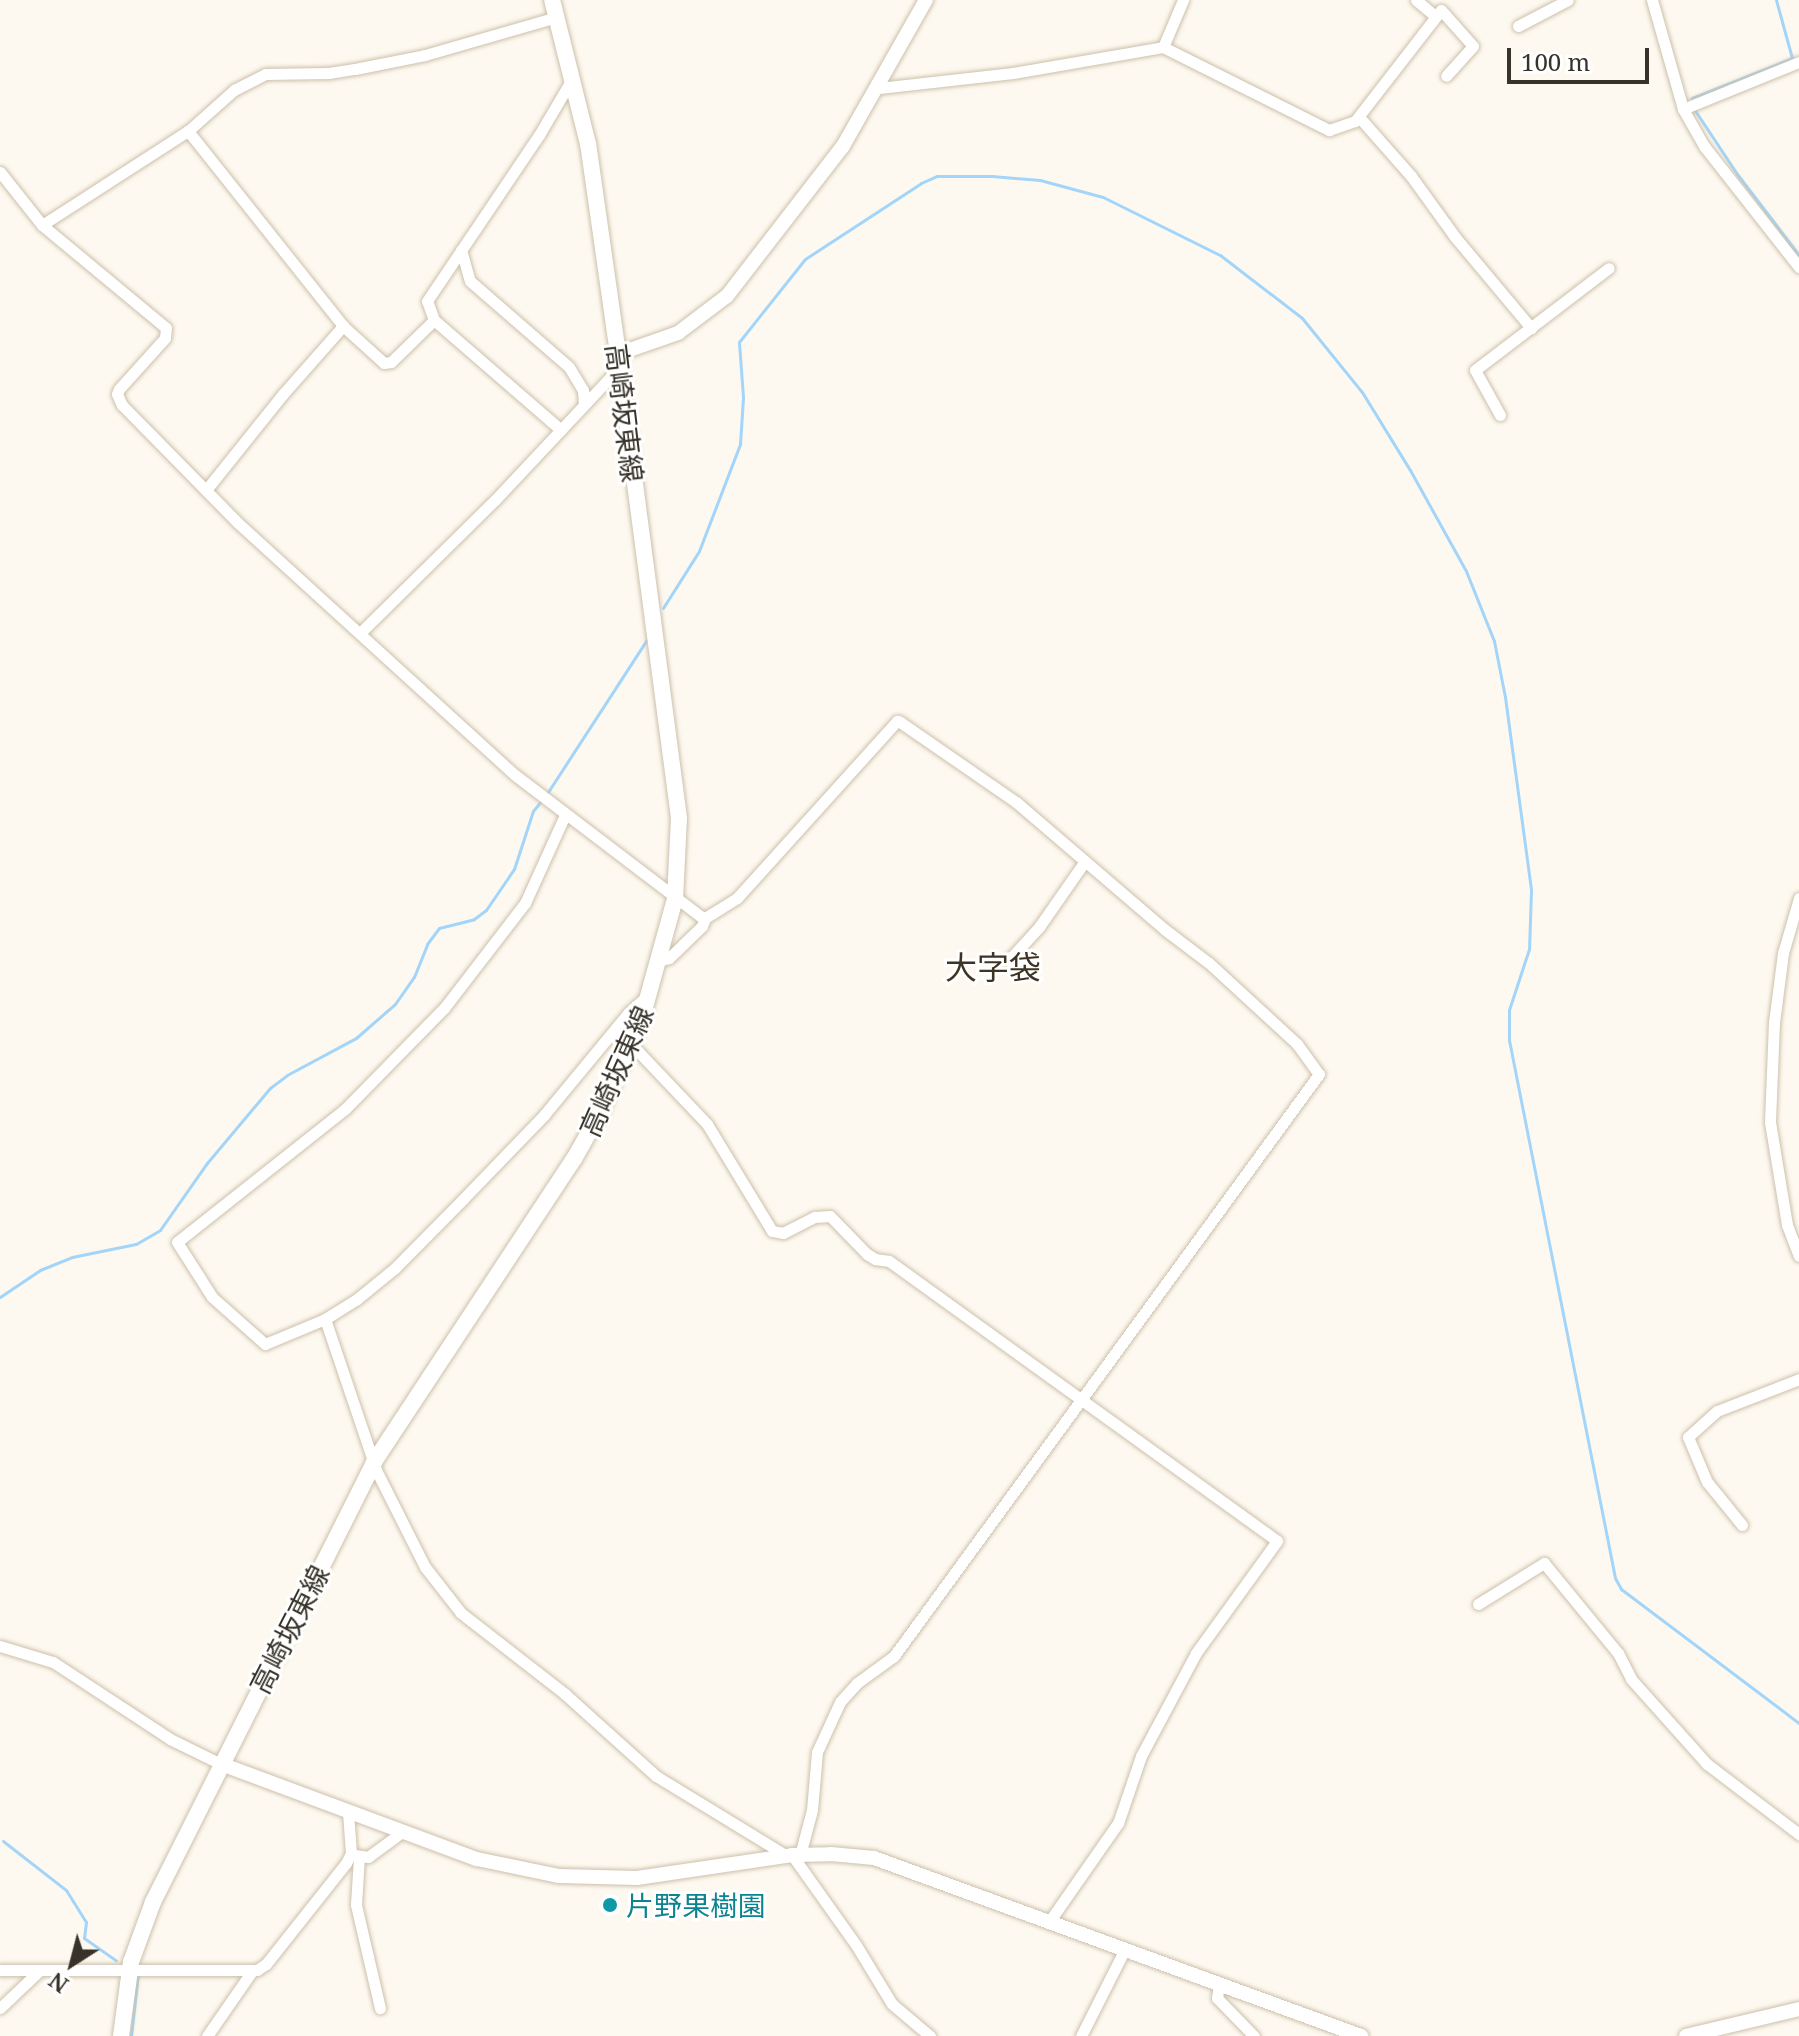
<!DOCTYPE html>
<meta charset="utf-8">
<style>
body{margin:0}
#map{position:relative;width:1799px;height:2036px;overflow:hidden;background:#fef9f0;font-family:"Noto Serif","Noto Sans JP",serif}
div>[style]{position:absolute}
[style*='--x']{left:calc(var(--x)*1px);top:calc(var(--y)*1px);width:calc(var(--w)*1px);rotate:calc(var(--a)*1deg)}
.stream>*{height:3px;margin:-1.5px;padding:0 1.5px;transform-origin:1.5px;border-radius:1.5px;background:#a2d5f9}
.roads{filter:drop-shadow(0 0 2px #ccc0ab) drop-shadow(0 0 2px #ccc0ab)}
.minor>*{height:11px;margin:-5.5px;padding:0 5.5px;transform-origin:5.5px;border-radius:5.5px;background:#fff}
.tertiary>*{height:14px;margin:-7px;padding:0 7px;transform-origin:7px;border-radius:7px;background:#fff}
.secondary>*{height:16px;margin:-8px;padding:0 8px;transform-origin:8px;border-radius:8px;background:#fff}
.dots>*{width:22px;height:22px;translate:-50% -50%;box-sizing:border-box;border:4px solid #fff;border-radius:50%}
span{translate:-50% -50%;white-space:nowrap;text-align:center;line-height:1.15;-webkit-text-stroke:6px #fff;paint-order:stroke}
.street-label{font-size:28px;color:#37332a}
.culture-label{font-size:28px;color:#0d838f}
.left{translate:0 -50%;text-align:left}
.quarter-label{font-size:32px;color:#3e3423}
.north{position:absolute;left:32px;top:1924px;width:80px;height:80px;-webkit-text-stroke:6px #fff;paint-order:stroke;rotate:216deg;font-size:22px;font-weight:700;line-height:32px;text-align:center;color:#37332a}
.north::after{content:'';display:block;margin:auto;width:28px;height:36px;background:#37332a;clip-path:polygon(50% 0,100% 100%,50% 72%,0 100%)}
.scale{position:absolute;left:1507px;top:48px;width:142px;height:36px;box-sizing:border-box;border:4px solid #37332a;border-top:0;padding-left:10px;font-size:24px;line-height:28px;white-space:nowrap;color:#37332a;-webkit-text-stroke:6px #fff;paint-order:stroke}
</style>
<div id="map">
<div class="stream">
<div style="--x:1693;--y:102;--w:4;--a:-104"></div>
<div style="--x:1692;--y:98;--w:108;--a:-21.8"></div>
<div style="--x:1792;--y:58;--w:60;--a:-105.4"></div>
<div style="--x:1694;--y:109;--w:78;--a:56.5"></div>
<div style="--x:1737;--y:174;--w:102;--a:52.6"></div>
<div style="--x:663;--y:608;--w:67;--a:-57.7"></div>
<div style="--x:699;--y:551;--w:115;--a:-69"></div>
<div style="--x:740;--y:444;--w:47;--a:-86.3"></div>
<div style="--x:743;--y:397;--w:55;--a:-94.2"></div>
<div style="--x:739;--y:342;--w:106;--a:-51.5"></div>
<div style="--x:805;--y:259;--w:139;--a:-33.2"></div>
<div style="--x:921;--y:183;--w:17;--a:-24"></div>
<div style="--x:937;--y:176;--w:55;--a:0"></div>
<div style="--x:992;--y:176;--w:48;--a:4.8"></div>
<div style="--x:1040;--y:180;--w:65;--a:15.1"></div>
<div style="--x:1103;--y:197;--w:131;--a:26.4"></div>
<div style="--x:1220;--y:255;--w:103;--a:37.5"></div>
<div style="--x:1302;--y:318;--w:95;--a:51"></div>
<div style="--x:1362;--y:392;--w:92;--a:58.4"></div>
<div style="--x:1410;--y:470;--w:115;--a:61"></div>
<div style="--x:1466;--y:571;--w:75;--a:68.2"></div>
<div style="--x:1494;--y:641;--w:57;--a:78.9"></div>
<div style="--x:1505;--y:697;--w:195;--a:82.3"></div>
<div style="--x:1531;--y:890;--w:59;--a:91.9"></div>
<div style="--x:1529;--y:949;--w:64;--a:108.2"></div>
<div style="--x:1509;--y:1010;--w:30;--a:90"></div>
<div style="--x:1509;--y:1040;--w:548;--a:78.85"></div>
<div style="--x:1615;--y:1578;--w:13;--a:61"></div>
<div style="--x:1621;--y:1589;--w:223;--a:37"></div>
<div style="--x:546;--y:795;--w:184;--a:-57"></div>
<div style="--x:0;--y:1297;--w:48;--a:-34"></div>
<div style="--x:40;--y:1270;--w:35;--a:-22"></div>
<div style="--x:72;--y:1257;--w:65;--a:-11.5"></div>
<div style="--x:136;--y:1244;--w:28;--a:-30"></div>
<div style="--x:160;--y:1230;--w:82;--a:-55"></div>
<div style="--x:207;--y:1163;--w:98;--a:-50"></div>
<div style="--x:270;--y:1088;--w:21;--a:-37"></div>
<div style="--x:287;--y:1075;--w:78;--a:-28.2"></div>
<div style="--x:356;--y:1038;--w:52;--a:-41.1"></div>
<div style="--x:395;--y:1004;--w:33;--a:-55"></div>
<div style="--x:414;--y:977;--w:35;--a:-68"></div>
<div style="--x:427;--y:944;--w:20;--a:-53"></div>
<div style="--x:439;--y:928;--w:36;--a:-14"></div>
<div style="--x:474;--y:919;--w:15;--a:-37"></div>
<div style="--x:486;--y:910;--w:50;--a:-55.7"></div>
<div style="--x:514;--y:869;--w:61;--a:-71.9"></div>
<div style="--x:533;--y:811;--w:13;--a:-51"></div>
<div style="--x:3;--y:1841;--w:80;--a:37.9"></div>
<div style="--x:66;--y:1890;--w:38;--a:58"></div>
<div style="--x:86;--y:1922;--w:16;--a:97"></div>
<div style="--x:84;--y:1938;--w:39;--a:35"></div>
<div style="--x:131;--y:2036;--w:62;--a:-83.6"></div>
</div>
<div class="roads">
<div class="minor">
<div style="--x:1416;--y:0;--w:25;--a:40"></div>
<div style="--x:1652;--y:0;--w:113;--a:74.1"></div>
<div style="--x:1683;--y:109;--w:43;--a:60.4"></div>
<div style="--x:1704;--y:146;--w:154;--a:51.9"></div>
<div style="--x:1518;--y:26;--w:56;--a:-27.5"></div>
<div style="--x:1163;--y:47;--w:51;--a:-66.9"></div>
<div style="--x:879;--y:88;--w:135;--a:-6.4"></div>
<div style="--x:1013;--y:73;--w:152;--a:-9.8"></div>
<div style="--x:1163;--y:47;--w:186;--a:26.6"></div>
<div style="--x:1329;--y:130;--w:28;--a:-19"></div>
<div style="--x:1355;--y:121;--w:140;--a:-52.2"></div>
<div style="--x:1441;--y:10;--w:48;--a:48.4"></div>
<div style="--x:1473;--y:46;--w:40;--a:132"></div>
<div style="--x:1683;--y:109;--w:125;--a:-22.1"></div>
<div style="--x:1359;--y:117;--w:79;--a:48.6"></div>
<div style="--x:1411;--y:176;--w:75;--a:54.2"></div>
<div style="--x:1455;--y:237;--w:119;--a:50.1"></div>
<div style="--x:188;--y:131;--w:249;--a:51.5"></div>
<div style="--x:343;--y:326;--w:55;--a:42.1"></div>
<div style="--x:384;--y:363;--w:7;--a:-8"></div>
<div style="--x:391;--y:362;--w:60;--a:-44.3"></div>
<div style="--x:0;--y:172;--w:68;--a:51.6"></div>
<div style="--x:42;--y:225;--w:174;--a:-32.8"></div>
<div style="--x:188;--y:131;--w:62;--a:-41.7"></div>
<div style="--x:234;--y:90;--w:35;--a:-27"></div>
<div style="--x:265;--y:74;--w:64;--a:-0.9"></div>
<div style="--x:329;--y:73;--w:26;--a:-9"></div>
<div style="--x:355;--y:69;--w:71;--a:-11.3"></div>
<div style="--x:425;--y:55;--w:137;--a:-16.1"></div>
<div style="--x:42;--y:225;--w:161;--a:39.7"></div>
<div style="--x:166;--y:328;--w:10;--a:96"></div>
<div style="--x:165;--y:338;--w:69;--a:132"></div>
<div style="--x:119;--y:389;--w:5;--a:112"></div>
<div style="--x:117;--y:394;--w:12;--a:66"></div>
<div style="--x:122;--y:405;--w:165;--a:45.5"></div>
<div style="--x:238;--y:523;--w:374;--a:42.3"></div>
<div style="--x:515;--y:775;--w:233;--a:37.3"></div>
<div style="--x:700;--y:916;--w:5;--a:22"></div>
<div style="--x:705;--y:918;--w:38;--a:-32"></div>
<div style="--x:737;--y:898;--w:239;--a:-47.9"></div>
<div style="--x:897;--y:721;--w:3;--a:18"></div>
<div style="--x:900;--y:722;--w:141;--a:34.6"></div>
<div style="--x:1016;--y:802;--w:195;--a:40.6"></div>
<div style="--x:1164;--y:929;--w:56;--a:37.1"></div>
<div style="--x:1209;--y:963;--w:120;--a:42.6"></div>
<div style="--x:1297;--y:1044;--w:37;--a:54"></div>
<div style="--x:1319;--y:1074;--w:721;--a:126.14"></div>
<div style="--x:894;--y:1656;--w:46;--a:143.9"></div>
<div style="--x:857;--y:1683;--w:25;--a:132"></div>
<div style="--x:840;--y:1702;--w:55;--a:114.7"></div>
<div style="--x:817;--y:1752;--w:58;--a:94.9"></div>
<div style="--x:812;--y:1810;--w:47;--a:104.9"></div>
<div style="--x:461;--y:250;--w:32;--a:74"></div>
<div style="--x:470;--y:281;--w:131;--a:41"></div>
<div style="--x:569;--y:367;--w:27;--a:59"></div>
<div style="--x:583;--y:390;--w:14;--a:86"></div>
<div style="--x:1500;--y:415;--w:51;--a:-119.1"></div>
<div style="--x:1475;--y:370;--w:168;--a:-37.3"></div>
<div style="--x:561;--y:430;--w:168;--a:-139.1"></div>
<div style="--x:434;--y:320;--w:20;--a:-110"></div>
<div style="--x:427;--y:301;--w:200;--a:-56"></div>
<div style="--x:539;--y:135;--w:65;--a:-59.5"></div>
<div style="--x:206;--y:490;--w:123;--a:-51.3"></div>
<div style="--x:283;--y:394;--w:91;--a:-48.6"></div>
<div style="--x:361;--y:632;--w:187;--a:-44.6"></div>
<div style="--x:494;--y:501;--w:183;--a:-46.8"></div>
<div style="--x:565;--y:815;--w:97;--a:114.4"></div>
<div style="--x:525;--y:903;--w:133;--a:127.6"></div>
<div style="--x:444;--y:1008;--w:141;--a:134.4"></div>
<div style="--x:345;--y:1109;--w:214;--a:141.6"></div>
<div style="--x:177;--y:1242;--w:65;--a:57.5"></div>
<div style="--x:212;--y:1297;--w:71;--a:41.6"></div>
<div style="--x:265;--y:1344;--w:65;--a:-22.6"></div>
<div style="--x:325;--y:1319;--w:38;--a:-32"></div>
<div style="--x:357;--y:1299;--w:49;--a:-39.2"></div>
<div style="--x:395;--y:1268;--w:97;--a:-45.4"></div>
<div style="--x:463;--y:1199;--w:117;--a:-46"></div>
<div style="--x:544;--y:1115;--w:132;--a:-50.5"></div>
<div style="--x:628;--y:1013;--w:25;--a:-42"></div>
<div style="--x:1799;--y:898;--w:57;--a:106.2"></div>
<div style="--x:1783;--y:953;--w:70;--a:97.4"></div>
<div style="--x:1774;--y:1022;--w:100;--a:92.3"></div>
<div style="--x:1770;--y:1122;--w:104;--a:80.6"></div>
<div style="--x:1787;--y:1225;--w:33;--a:69"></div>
<div style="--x:661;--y:960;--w:8;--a:-14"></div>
<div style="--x:669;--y:958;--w:46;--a:-44.1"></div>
<div style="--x:702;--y:926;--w:9;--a:-69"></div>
<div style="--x:1009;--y:960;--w:45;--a:-47.7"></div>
<div style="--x:1039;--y:927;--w:80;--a:-55.1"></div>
<div style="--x:632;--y:1045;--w:109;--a:46.5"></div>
<div style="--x:707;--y:1124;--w:125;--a:58.7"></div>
<div style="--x:772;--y:1231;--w:11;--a:10"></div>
<div style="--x:783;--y:1233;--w:36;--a:-27"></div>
<div style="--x:815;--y:1217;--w:15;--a:-4"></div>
<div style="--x:830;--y:1216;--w:53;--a:45.8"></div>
<div style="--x:867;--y:1254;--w:9;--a:32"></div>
<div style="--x:875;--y:1259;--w:14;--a:8"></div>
<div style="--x:889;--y:1261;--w:478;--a:35.8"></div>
<div style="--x:1277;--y:1541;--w:138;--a:125.9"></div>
<div style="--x:1196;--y:1653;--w:117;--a:118.1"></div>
<div style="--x:1141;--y:1756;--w:71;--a:108.9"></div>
<div style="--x:1118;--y:1823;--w:121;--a:124.9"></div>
<div style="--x:325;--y:1319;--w:159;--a:71.3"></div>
<div style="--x:376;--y:1470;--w:109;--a:63.2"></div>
<div style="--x:425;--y:1567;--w:58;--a:52"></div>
<div style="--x:461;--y:1613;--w:132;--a:37.9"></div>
<div style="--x:565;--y:1694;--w:122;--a:42"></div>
<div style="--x:656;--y:1776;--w:153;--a:31.4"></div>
<div style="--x:1742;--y:1525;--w:55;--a:-129.1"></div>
<div style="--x:1707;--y:1482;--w:49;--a:-112.9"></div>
<div style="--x:1688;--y:1437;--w:39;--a:-42"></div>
<div style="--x:1717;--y:1411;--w:88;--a:-21.3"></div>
<div style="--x:1478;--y:1604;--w:78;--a:-31.8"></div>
<div style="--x:1544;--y:1563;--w:117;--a:50.6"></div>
<div style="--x:1618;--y:1653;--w:29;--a:63"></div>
<div style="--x:1631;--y:1679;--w:114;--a:48.2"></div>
<div style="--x:1707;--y:1764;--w:116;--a:37.3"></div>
<div style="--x:0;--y:1646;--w:55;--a:16.8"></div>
<div style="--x:53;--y:1662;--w:140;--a:33.3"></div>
<div style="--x:170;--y:1739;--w:57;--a:26.1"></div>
<div style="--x:355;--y:1855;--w:13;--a:9"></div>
<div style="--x:368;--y:1857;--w:42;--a:-36.3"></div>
<div style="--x:792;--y:1855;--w:110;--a:54.6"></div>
<div style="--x:856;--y:1945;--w:69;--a:58.6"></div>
<div style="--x:892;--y:2004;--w:50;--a:40.1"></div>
<div style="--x:359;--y:1856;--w:49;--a:93.5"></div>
<div style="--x:356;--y:1905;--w:106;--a:76.9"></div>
<div style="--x:0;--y:1970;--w:257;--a:0"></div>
<div style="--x:257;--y:1970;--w:11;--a:-34"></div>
<div style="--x:266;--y:1964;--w:129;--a:-51.6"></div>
<div style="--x:346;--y:1863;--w:11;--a:-63"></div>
<div style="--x:351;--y:1853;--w:41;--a:-94.2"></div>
<div style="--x:1219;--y:1984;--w:14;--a:98"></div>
<div style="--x:1217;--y:1998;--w:53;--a:45.8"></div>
<div style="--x:0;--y:2008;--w:54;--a:-43.5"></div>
<div style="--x:207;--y:2036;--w:79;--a:-55.3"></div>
<div style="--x:1081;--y:2036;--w:95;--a:-63.2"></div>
</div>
<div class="tertiary">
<div style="--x:618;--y:354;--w:64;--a:-19.3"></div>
<div style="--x:678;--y:333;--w:61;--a:-37.1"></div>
<div style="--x:727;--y:296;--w:190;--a:-52.3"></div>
<div style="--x:843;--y:146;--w:168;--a:-60.4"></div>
<div style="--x:221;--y:1764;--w:273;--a:20.4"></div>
<div style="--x:477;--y:1859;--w:84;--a:11.7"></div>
<div style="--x:559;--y:1876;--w:78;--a:1.5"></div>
<div style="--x:637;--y:1878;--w:157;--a:-8.4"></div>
<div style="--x:792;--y:1855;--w:39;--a:-1"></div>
<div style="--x:831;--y:1854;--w:43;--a:5.3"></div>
<div style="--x:874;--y:1858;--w:519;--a:20.08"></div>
<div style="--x:1686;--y:2036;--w:116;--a:-13.4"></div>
</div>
<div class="secondary">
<div style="--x:121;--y:2036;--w:75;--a:-82.3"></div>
<div style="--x:131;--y:1962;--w:64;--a:-69.9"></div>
<div style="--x:153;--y:1902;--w:492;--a:-63.3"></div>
<div style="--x:374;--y:1462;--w:363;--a:-56.6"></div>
<div style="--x:574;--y:1159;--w:55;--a:-60.6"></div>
<div style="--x:601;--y:1111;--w:102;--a:-66.2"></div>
<div style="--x:642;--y:1018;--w:123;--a:-74.5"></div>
<div style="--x:675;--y:899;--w:81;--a:-87.2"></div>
<div style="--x:679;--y:818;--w:468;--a:-97.5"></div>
<div style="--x:618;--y:354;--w:212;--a:-98.1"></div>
<div style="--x:588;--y:144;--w:148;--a:-104"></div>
</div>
</div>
<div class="dots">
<div style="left:610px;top:1905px;background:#0f9aa8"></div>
</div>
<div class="street-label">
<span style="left:625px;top:413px;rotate:83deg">高崎坂東線</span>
<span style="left:616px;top:1071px;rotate:-66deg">高崎坂東線</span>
<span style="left:289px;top:1629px;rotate:-63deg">高崎坂東線</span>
</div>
<div class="culture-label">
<span class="left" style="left:626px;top:1905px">片野果樹園</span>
</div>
<div class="quarter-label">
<span style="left:993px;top:967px">大字袋</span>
</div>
<div class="north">N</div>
<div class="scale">100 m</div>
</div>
